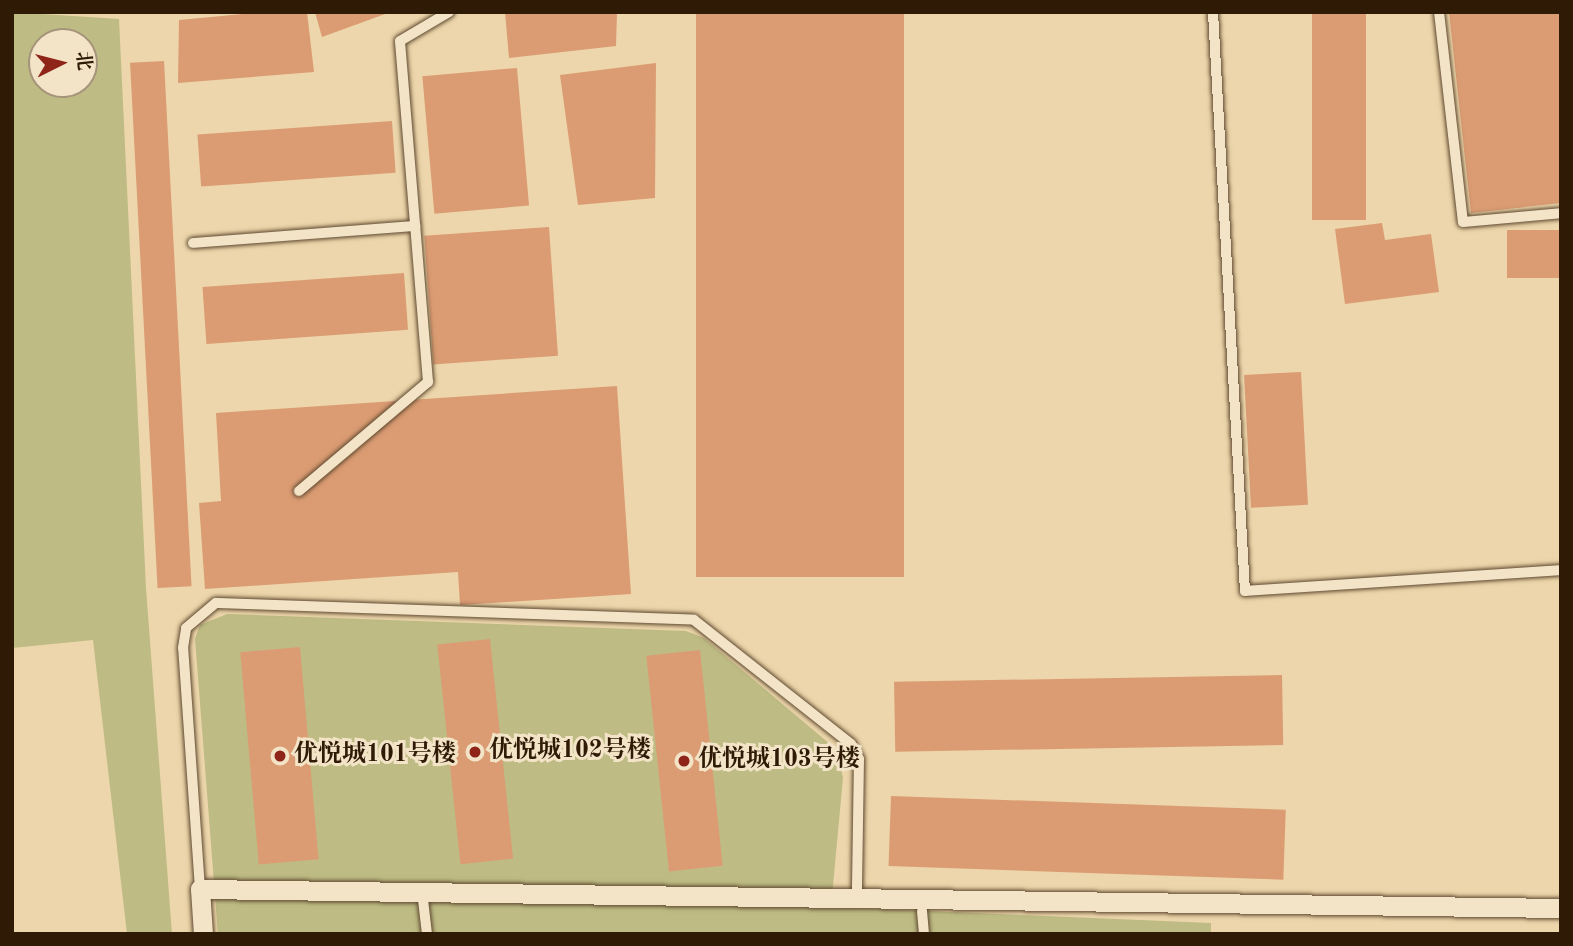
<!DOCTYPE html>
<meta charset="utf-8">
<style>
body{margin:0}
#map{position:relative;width:1573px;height:946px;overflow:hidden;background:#edd6ab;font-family:"Old Standard TT","Noto Serif SC",serif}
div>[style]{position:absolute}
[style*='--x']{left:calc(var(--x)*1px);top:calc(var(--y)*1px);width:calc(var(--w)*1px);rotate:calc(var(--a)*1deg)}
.green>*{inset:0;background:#bebc84}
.building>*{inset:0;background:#db9c73;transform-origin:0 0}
.roads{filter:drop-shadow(0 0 2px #5e492f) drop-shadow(0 0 2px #5e492f)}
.service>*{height:10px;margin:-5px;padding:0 5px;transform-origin:5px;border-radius:5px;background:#f3e4c8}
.minor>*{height:19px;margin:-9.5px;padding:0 9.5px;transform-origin:9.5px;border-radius:9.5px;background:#f3e4c8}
.dots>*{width:19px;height:19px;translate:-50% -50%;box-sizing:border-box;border:4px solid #f3e4c8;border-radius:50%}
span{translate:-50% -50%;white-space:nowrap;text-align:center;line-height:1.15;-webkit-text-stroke:6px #f3e4c8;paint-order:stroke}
.poi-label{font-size:24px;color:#2f1a06;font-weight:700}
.left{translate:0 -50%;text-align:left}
.frame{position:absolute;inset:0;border:14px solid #2f1a06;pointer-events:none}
.north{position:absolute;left:28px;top:28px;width:70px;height:70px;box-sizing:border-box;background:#f3e4c8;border:2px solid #a5937a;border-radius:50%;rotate:84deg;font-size:19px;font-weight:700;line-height:28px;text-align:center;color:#2f1a06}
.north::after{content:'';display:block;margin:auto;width:24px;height:32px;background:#8f2418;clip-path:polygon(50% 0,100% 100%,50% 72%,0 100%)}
</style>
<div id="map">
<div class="green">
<div style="clip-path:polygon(evenodd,12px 12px,119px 19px,146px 588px,172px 934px,127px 934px,93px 640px,12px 648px,12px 12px,42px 42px,84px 42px,84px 84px,42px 84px,42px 42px)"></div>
<div style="clip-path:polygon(227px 614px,686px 631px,704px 638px,837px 750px,843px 778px,831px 907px,1211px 923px,1211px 934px,218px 934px,195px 639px,200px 625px)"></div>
</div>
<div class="building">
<div style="clip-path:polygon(265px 12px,307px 12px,314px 72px,178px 83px,179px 20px)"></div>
<div style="clip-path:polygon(315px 12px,388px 12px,388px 13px,322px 37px)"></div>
<div style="clip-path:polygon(505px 12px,617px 12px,616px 46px,509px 58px)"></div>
<div style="left:696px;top:12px;width:208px;height:565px"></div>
<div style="left:1312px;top:12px;width:54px;height:208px"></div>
<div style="clip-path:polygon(1449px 12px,1561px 12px,1561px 203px,1471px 213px)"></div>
<div style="left:164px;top:61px;width:526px;height:34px;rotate:87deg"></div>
<div style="clip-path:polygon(656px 63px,655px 198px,578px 205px,560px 75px)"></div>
<div style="left:517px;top:68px;width:138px;height:95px;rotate:85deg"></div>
<div style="left:392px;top:121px;width:52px;height:195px;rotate:86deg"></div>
<div style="clip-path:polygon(1382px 223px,1385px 240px,1431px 234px,1439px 292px,1345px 304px,1335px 229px)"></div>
<div style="left:549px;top:227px;width:129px;height:125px;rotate:86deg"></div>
<div style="left:1561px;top:230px;width:48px;height:54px;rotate:90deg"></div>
<div style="left:404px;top:273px;width:57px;height:202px;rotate:86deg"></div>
<div style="left:1301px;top:372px;width:133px;height:57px;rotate:87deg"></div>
<div style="clip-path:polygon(617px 386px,631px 594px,460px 605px,458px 572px,205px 589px,199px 503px,221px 501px,216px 413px)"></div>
<div style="left:490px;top:639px;width:221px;height:53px;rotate:84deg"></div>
<div style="left:300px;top:647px;width:213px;height:60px;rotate:85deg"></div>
<div style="left:700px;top:650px;width:217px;height:54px;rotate:84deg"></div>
<div style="left:1282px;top:675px;width:70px;height:388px;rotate:89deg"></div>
<div style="left:891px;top:796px;width:395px;height:70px;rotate:2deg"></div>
</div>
<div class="roads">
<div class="service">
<div style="--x:1213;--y:12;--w:580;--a:86.84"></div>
<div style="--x:1245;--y:591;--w:317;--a:-3.8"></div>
<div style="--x:1439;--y:12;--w:211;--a:83.5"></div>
<div style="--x:1463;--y:222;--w:98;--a:-5.2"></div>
<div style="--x:193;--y:243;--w:223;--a:-4.4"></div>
<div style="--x:299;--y:491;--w:169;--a:-40.2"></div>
<div style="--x:428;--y:382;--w:342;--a:-94.7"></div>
<div style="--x:400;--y:41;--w:57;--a:-30.6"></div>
<div style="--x:200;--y:889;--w:242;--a:-94"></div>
<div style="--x:183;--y:648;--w:20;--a:-81"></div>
<div style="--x:186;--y:628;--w:39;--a:-40"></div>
<div style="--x:216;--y:603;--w:478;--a:2"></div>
<div style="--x:694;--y:620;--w:200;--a:38.3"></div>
<div style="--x:851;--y:744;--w:17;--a:62"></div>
<div style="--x:859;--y:759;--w:134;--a:90.9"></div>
<div style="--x:422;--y:891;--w:43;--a:83.4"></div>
<div style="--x:922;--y:911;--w:23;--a:85"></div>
</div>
<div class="minor">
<div style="--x:203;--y:934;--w:45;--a:-93.8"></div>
<div style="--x:200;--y:889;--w:1361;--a:0.8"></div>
</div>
</div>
<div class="dots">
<div style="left:475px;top:752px;background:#8f2418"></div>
<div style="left:280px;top:756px;background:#8f2418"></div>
<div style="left:684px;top:761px;background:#8f2418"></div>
</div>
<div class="poi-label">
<span class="left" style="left:489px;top:752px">优悦城102号楼</span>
<span class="left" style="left:294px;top:756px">优悦城101号楼</span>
<span class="left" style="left:698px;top:761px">优悦城103号楼</span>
</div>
<div class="frame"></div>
<div class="north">北</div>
</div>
